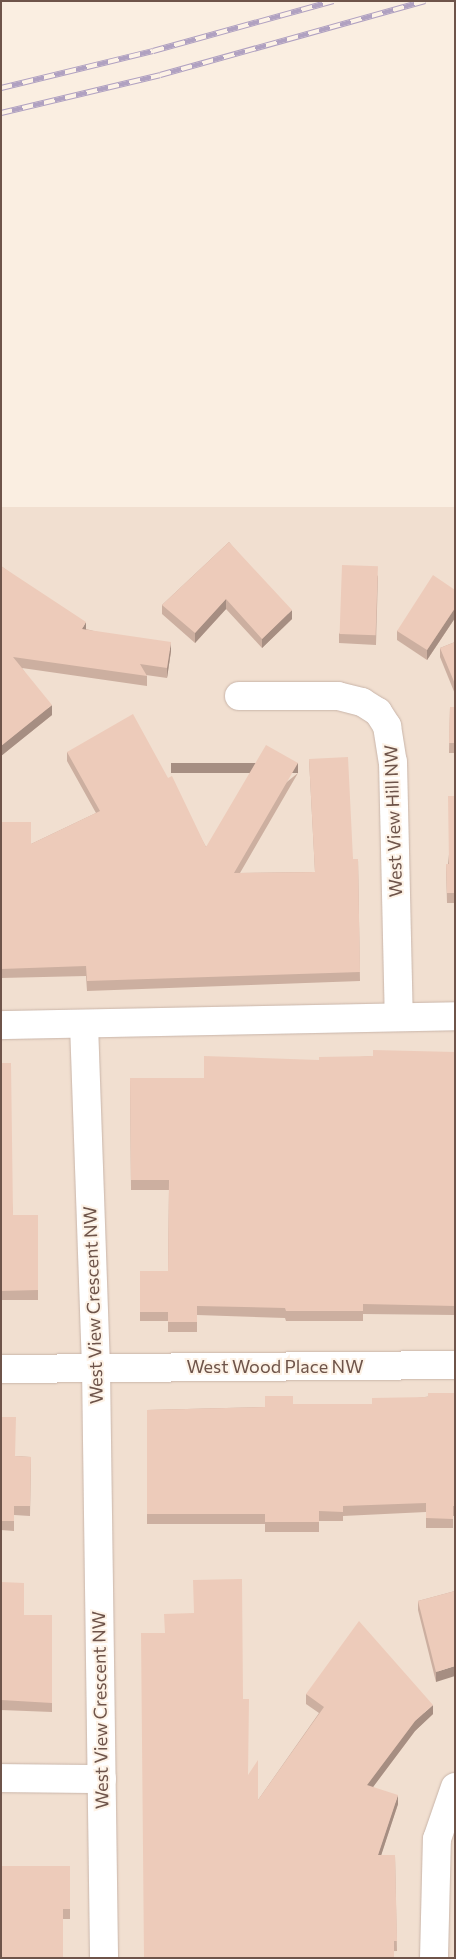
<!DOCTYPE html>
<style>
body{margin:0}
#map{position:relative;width:456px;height:1959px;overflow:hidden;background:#faeee1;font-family:Commissioner,sans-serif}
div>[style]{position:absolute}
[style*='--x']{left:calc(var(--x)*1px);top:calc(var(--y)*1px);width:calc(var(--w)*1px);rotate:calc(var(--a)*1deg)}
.residential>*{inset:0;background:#f1dfd0;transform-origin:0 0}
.roads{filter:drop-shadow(0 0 1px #c9b5a9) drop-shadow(0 0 1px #c9b5a9)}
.minor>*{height:28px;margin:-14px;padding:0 14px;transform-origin:14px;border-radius:14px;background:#fff}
.rail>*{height:5.5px;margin-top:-2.75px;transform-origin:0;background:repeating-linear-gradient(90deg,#fdf2e6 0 11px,#b0a1c1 0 22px);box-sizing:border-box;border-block:1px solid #b0a1c1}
.wall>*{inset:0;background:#ccafa0}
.shaded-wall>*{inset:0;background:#a68e82;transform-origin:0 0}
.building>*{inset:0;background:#edcbba;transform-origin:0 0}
span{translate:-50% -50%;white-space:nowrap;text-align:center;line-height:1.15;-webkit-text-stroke:4px #fdf2e6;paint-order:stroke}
.street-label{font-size:18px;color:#6e544a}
.frame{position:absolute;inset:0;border:2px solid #6e544a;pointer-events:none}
</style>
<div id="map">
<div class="residential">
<div style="left:455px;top:507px;width:1451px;height:454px;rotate:90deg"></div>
</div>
<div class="roads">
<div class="minor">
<div style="--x:239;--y:696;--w:99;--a:0"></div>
<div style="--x:338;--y:696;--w:25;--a:14"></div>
<div style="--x:362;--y:702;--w:19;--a:32"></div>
<div style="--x:378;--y:712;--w:17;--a:57"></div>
<div style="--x:387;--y:726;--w:36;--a:81"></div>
<div style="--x:393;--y:762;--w:255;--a:88.7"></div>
<div style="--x:84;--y:1024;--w:343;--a:88"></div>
<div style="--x:96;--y:1367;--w:591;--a:89.22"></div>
<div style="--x:1;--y:1025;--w:454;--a:-1.1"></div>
<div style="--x:1;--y:1369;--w:454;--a:-0.5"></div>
<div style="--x:1;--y:1778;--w:101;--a:0.6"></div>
<div style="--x:434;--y:1958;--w:119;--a:-88.6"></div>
<div style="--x:437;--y:1839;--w:55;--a:-70.9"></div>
</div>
</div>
<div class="rail">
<div style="--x:1;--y:88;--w:156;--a:-13.7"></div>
<div style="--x:153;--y:51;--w:187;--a:-15.5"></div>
<div style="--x:1;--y:113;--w:163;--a:-13.4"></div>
<div style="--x:160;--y:75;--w:275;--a:-15.6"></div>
</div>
<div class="wall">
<div style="clip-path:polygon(229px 542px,292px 619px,262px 648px,226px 609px,195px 643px,162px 614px,162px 605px)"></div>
<div style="clip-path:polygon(1px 566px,86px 629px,171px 651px,167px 678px,146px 675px,147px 676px,147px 686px,22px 668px,52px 715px,1px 756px)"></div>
<div style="clip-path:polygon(378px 575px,376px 645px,339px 643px,339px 634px)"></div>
<div style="clip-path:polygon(455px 590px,455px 618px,427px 660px,397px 640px,397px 631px)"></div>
<div style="clip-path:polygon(455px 642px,455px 694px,440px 657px,440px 648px)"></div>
<div style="clip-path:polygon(450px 707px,455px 707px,455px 753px,449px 753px)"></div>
<div style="clip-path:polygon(67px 752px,168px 778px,206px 847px,298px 773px,240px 873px,315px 872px,309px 759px,353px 859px,358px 859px,360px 981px,87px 991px,86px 976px,1px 978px,1px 822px,31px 844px,96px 813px,67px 761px)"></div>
<div style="clip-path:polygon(455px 796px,455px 903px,447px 903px,446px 864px,448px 864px)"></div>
<div style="clip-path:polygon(455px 1052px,455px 1315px,363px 1314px,363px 1321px,286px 1321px,285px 1318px,197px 1315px,197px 1332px,168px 1332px,168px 1321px,140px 1321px,140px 1271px,168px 1271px,169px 1190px,131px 1190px,130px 1078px,204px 1078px,319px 1060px,373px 1056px)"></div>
<div style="clip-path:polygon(1px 1063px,13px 1215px,38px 1215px,38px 1300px,1px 1300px)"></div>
<div style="clip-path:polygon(455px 1393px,455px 1516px,453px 1516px,453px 1528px,426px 1528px,426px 1512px,343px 1516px,343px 1521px,319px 1521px,319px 1532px,265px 1532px,265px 1524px,147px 1524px,147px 1410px,265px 1407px,293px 1404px,372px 1404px)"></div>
<div style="clip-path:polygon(1px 1417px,15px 1456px,31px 1457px,30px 1516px,14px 1515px,14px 1531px,1px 1530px)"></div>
<div style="clip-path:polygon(1px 1582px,24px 1615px,52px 1615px,52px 1712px,1px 1710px)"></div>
<div style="clip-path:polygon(455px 1591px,436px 1682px,418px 1610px,418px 1601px)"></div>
<div style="clip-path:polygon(164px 1633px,243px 1699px,248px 1775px,258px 1800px,319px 1713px,306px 1704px,306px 1694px,433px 1714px,415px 1731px,373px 1787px,398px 1804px,381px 1855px,395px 1855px,397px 1951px,144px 1958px)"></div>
<div style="clip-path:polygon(70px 1866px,70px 1919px,63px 1919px,1px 1958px)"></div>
</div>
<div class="shaded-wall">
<div style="clip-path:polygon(226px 599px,226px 609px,195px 643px,195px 633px)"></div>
<div style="clip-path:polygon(455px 608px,455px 618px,427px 660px,427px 650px)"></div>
<div style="clip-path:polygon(292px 610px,292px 619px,262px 648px,262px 639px)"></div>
<div style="clip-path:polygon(86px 622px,86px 632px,82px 629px)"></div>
<div style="clip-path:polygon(171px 642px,171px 651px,167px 678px,167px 668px)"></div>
<div style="clip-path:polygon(52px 705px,52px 715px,1px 756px,1px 746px)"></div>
<div style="left:298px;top:763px;width:10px;height:127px;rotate:90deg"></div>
<div style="clip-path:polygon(455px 1666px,455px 1676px,436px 1682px,436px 1672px)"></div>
<div style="clip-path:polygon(433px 1705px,433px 1714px,415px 1731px,367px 1795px,367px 1785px,415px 1721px)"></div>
<div style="clip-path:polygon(398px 1795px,398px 1804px,378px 1865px,378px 1855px)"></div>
</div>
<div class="building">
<div style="clip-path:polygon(229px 542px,292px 610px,262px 639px,226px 599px,195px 633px,162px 605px)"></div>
<div style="left:342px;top:565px;width:36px;height:69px;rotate:2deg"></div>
<div style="clip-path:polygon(1px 566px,86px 622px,82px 629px,171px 642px,167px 668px,140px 664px,147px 676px,13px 657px,52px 705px,1px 746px)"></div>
<div style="clip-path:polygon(433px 575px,455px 590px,455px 608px,427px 650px,397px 631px)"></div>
<div style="clip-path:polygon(455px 642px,455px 684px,440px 648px)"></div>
<div style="clip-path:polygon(450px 707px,455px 707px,455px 743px,449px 743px)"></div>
<div style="clip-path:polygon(133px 714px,168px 778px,172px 776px,206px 847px,266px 745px,298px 763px,234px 873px,315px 872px,309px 759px,348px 757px,353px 859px,358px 859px,360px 972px,87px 981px,86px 966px,1px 969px,1px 822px,31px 822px,31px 844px,100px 811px,67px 752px)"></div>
<div style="clip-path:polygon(448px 796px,455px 796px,455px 893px,447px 893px,446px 864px,449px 864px)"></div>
<div style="clip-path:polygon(373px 1050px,455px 1052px,455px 1306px,363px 1304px,363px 1311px,286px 1311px,285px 1308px,197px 1306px,197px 1322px,168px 1322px,168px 1312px,140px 1312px,140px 1271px,168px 1271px,169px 1180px,131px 1180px,130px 1078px,204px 1078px,204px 1056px,319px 1060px,319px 1057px,373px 1056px)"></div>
<div style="clip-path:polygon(1px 1063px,11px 1063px,13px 1215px,38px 1215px,38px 1290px,1px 1291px)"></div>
<div style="clip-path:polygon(428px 1393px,455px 1393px,455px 1506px,453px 1506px,453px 1519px,426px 1518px,426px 1503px,343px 1506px,343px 1512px,319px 1511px,319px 1522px,265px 1522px,265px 1514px,147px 1514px,147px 1410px,265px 1407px,265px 1396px,293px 1396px,293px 1404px,372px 1404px,372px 1398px,428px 1397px)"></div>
<div style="clip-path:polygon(1px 1417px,16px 1417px,15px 1456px,31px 1457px,30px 1506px,14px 1506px,14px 1521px,1px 1521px)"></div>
<div style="clip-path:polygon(242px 1579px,243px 1699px,249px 1699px,248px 1775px,258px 1760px,258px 1800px,324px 1707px,306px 1694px,359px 1621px,433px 1705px,415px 1721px,367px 1785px,398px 1795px,378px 1855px,395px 1855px,397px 1941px,394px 1941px,394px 1958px,144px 1958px,141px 1633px,165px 1633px,164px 1614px,194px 1613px,193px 1580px)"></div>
<div style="clip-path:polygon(1px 1582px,24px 1583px,24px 1615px,52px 1615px,52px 1703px,1px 1700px)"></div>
<div style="clip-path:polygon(455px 1591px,455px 1666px,436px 1672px,418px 1601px)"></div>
<div style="clip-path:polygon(1px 1866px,70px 1866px,70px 1909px,63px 1909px,63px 1958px,1px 1958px)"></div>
</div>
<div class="street-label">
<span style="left:393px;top:821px;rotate:-92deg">West View Hill NW</span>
<span style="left:93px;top:1305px;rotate:-92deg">West View Crescent NW</span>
<span style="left:275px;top:1366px">West Wood Place NW</span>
<span style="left:100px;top:1710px;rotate:-91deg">West View Crescent NW</span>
</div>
<div class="frame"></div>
</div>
